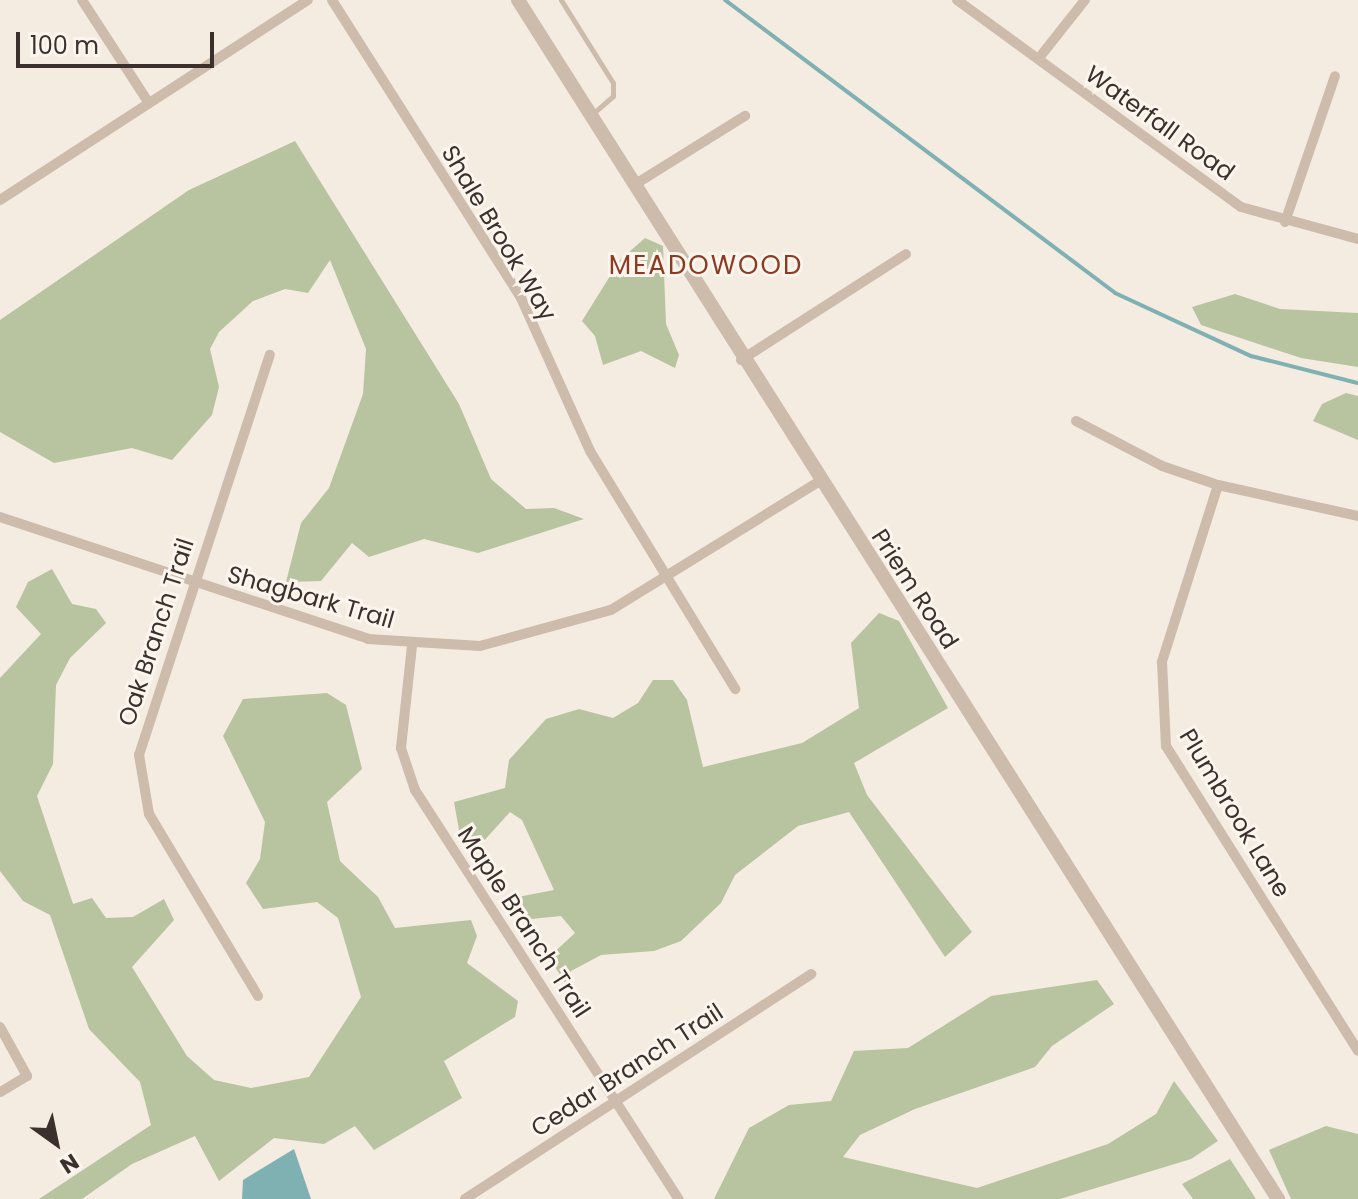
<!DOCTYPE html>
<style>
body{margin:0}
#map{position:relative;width:1358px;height:1199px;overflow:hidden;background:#f4ebe1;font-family:Poppins,sans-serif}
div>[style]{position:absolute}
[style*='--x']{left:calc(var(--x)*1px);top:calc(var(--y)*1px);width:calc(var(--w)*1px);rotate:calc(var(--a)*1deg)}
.green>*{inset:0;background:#b8c4a0}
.water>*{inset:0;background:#7fb0b2}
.stream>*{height:4px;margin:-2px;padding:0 2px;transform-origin:2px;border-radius:2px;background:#7fb0b2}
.service>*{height:5px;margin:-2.5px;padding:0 2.5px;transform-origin:2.5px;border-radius:2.5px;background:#cdbbac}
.minor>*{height:10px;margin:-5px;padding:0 5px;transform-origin:5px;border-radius:5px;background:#cdbbac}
.tertiary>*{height:14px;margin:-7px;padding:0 7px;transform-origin:7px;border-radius:7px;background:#cdbbac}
span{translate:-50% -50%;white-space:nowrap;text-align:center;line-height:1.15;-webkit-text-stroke:6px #fbf5ee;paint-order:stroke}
.street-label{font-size:24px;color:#3b302b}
.neighbourhood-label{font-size:26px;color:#8c3b22;letter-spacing:2px}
.north{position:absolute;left:16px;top:1103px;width:80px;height:80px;-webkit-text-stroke:6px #fbf5ee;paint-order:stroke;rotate:147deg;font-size:22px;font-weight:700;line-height:32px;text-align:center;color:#3b302b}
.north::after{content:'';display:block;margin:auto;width:28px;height:36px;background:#3b302b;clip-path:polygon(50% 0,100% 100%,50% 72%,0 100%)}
.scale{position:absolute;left:16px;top:32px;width:198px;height:36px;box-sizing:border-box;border:4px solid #3b302b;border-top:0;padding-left:10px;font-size:24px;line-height:28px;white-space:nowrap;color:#3b302b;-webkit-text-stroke:6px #fbf5ee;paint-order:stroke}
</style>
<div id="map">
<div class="green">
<div style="clip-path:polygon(295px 141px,459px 404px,491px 479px,526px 509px,554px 508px,584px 519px,478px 553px,424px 539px,369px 557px,352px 543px,321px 581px,286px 582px,301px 523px,329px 488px,363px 394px,366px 349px,330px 260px,308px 293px,285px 289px,253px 301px,219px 332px,210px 349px,219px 387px,212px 415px,172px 460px,132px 448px,54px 463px,0 432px,0 320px,189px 190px)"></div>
<div style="clip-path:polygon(645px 238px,663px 246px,666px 324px,679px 355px,675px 368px,641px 351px,603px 365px,595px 336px,582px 321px,620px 260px)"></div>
<div style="clip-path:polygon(1235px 294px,1280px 309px,1358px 313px,1358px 367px,1301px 358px,1201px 325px,1192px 307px)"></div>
<div style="clip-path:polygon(1346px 393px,1358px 396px,1358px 440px,1313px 421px,1322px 404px)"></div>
<div style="clip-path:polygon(52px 569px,72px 604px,96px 609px,106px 623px,70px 658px,56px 685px,53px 764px,37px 796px,73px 904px,92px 898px,106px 918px,133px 917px,164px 899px,174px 920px,132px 967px,187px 1056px,214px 1080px,251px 1088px,309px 1077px,361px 997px,338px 918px,317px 902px,263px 909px,246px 883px,260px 859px,265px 822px,223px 736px,243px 699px,327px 693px,346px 705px,362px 769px,327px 802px,340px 861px,378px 897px,395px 928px,471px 920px,477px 936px,467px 963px,518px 1001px,515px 1017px,444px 1061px,462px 1098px,374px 1150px,355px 1126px,324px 1144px,274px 1138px,219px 1181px,195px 1136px,132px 1164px,82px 1199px,39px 1199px,151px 1125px,140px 1082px,89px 1029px,50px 915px,23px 901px,0 871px,0 678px,41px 634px,16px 607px,28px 582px)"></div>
<div style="clip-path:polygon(879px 613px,899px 621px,948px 708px,854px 763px,867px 795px,972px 932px,945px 957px,849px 812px,798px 826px,735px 875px,721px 903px,681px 941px,654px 951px,601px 955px,571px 971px,565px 983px,549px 957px,575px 933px,561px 916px,531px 919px,518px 909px,518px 897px,554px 890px,522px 820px,510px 812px,481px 844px,459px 830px,454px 802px,505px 788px,509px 760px,546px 719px,579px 709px,613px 718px,638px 703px,653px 680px,673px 680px,687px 700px,703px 767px,802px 743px,859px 708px,851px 643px)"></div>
<div style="clip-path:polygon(1097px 980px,1114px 1004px,1052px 1046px,1035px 1067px,915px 1109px,860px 1135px,843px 1157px,977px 1188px,1108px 1144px,1156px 1114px,1174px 1081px,1218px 1141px,1191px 1159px,1060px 1199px,714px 1199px,749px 1128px,789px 1105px,831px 1101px,854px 1051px,908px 1048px,991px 996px)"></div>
<div style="clip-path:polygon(1326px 1126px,1358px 1134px,1358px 1199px,1291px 1199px,1269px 1150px)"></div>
<div style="clip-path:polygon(1230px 1159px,1256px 1199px,1193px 1199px,1182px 1184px)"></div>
</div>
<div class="water">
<div style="clip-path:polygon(294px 1149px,311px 1199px,242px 1199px,243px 1180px)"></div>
</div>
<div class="stream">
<div style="--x:725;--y:0;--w:488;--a:36.9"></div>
<div style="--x:1115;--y:293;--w:150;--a:24.9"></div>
<div style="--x:1251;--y:356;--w:110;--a:14.2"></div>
</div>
<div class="service">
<div style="--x:561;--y:0;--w:98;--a:57.9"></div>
<div style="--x:613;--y:83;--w:13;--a:90"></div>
<div style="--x:613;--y:96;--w:28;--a:139"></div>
</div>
<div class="minor">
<div style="--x:82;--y:0;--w:123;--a:57"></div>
<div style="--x:332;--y:0;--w:353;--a:57.6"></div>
<div style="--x:521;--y:298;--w:168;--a:65.7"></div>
<div style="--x:590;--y:451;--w:279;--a:58.6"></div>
<div style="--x:957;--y:0;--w:351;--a:36.1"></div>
<div style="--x:1241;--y:207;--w:121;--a:15.3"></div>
<div style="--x:1039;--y:58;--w:74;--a:-51.6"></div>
<div style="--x:634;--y:185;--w:131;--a:-31.9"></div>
<div style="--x:0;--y:200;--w:367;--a:-33"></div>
<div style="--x:1285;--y:222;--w:154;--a:-71.1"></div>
<div style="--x:741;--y:360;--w:196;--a:-32.7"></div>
<div style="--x:1076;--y:421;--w:97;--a:27.6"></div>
<div style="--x:1162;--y:466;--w:59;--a:18.7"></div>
<div style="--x:1218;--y:485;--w:143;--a:12.5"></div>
<div style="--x:1218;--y:485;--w:186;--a:107.6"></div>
<div style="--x:1162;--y:662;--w:84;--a:87.3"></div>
<div style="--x:1166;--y:746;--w:360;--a:57.8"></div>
<div style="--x:0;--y:517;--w:388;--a:18.3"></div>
<div style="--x:368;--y:639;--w:112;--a:3.6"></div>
<div style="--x:480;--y:646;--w:136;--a:-15.4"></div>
<div style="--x:611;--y:610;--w:246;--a:-31.7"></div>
<div style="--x:412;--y:646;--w:103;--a:96.2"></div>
<div style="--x:401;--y:748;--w:44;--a:71.6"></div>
<div style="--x:415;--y:790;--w:487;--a:57.2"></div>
<div style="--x:258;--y:996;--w:212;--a:-120.9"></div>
<div style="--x:149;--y:814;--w:60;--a:-99.6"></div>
<div style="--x:139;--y:755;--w:421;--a:-71.9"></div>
<div style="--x:0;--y:1027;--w:56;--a:61.1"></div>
<div style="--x:27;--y:1076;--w:31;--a:149"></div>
<div style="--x:465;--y:1199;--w:413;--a:-33"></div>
</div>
<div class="tertiary">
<div style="--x:518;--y:0;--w:1420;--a:57.63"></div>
</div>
<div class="street-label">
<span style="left:1160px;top:123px;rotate:36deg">Waterfall Road</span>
<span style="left:499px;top:233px;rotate:59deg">Shale Brook Way</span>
<span style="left:915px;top:589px;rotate:57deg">Priem Road</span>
<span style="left:311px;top:597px;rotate:16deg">Shagbark Trail</span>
<span style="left:156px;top:632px;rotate:-72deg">Oak Branch Trail</span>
<span style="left:1235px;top:813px;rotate:59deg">Plumbrook Lane</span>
<span style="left:524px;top:922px;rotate:57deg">Maple Branch Trail</span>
<span style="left:627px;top:1070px;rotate:-33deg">Cedar Branch Trail</span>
</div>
<div class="neighbourhood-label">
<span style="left:706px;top:266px">MEADOWOOD</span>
</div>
<div class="north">N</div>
<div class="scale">100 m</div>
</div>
